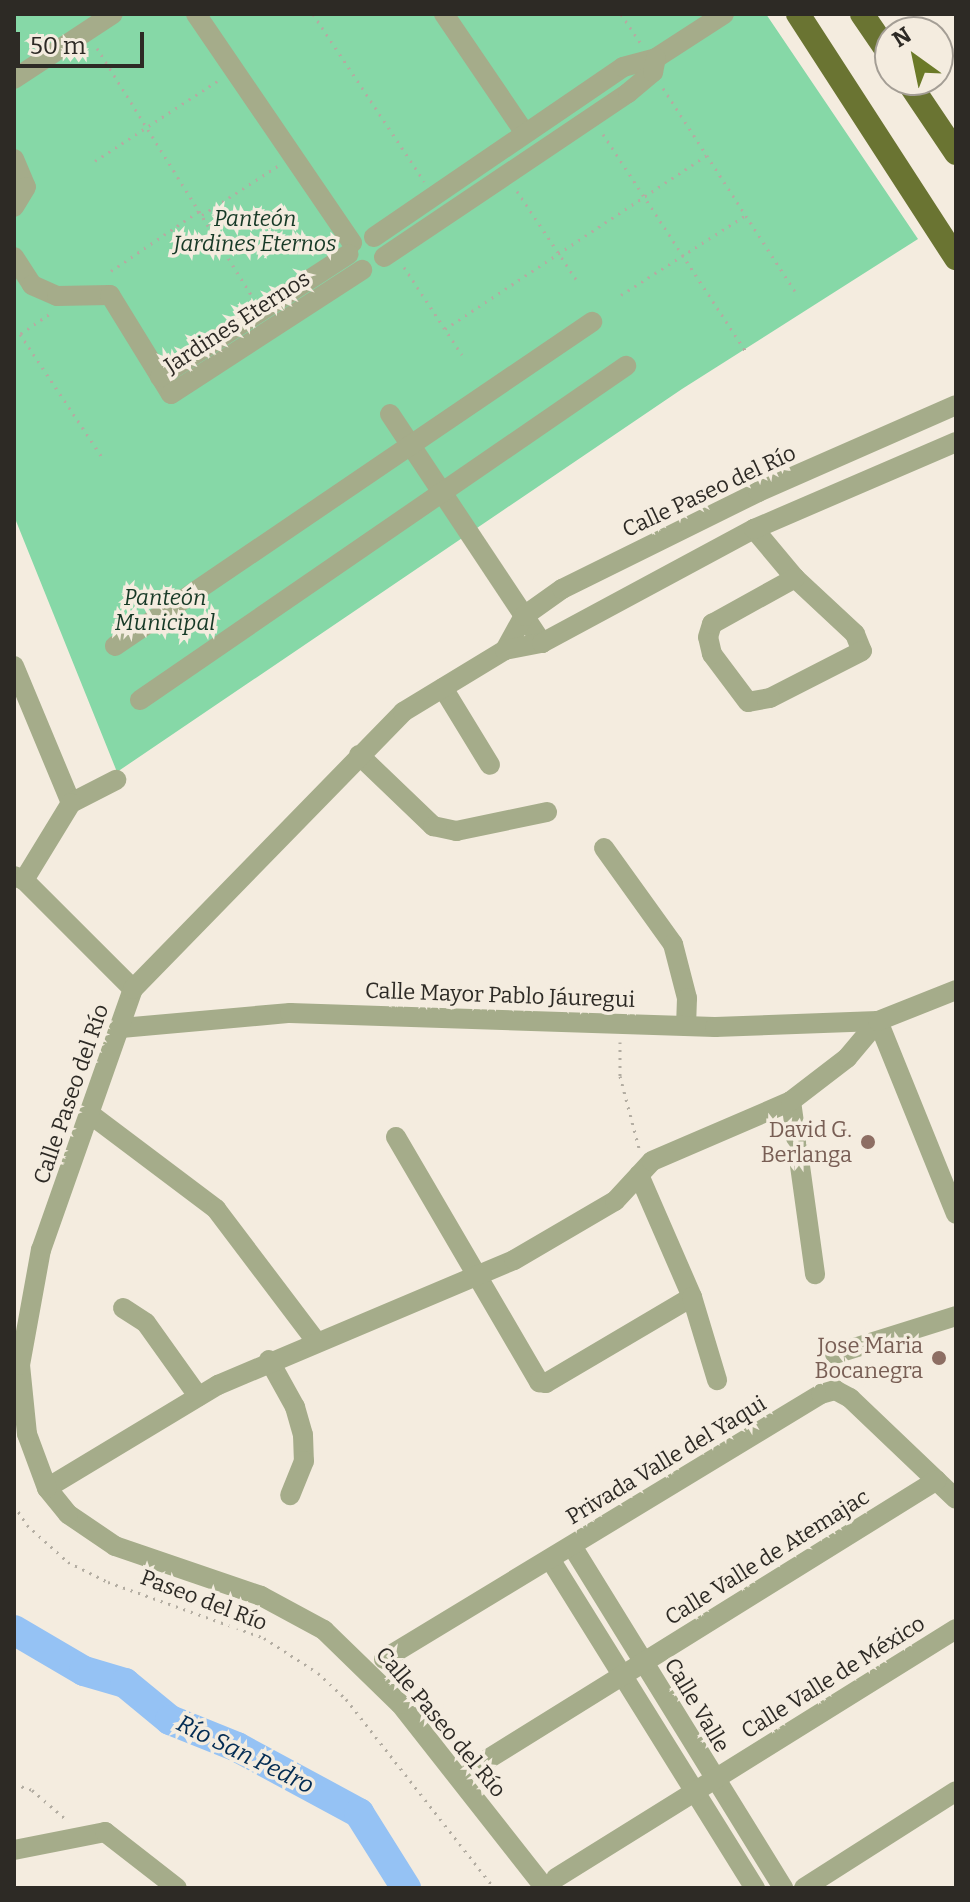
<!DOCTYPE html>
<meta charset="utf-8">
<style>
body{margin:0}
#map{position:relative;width:970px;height:1902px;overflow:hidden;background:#f4ecdf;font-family:Bitter,serif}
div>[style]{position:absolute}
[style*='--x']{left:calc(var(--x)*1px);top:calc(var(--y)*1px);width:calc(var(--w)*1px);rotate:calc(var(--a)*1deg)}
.green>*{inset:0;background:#86d8a7}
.river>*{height:30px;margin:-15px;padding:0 15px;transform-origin:15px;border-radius:15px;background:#95c2f4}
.path>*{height:3px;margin-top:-1.5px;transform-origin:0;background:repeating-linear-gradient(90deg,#b3ada2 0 2px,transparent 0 8px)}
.minor>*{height:20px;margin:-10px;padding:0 10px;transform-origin:10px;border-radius:10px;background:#a5ac8a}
.major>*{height:24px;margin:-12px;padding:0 12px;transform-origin:12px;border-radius:12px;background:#6a7432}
.dots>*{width:22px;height:22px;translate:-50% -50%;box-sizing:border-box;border:4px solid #f4ecdf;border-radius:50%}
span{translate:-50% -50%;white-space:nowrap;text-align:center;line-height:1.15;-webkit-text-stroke:7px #f4ecdf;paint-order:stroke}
.park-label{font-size:22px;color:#163926;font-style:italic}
.street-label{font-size:22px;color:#2d2a25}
.education-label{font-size:22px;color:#785e54}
.right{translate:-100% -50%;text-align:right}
.water-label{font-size:24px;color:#032c53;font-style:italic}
.frame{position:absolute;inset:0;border:16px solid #2d2a25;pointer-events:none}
.north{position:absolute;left:874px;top:16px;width:80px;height:80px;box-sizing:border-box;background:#f4ecdf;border:2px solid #a49e95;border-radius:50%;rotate:327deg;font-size:22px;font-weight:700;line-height:32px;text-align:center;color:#2d2a25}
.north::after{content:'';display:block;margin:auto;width:28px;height:36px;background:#6b7a28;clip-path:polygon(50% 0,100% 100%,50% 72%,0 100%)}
.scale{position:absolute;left:16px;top:32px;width:128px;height:36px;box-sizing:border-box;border:4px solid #2d2a25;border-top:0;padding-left:10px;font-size:24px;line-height:28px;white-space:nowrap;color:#2d2a25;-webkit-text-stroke:6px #f4ecdf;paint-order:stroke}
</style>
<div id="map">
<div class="green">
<div style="clip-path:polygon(14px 14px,766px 14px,918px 239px,682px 389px,117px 772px,14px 516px)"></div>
</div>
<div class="river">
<div style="--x:14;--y:1630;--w:81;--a:30.4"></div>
<div style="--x:84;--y:1671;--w:43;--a:16.3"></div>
<div style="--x:125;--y:1683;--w:58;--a:39.4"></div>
<div style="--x:170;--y:1720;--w:72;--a:21.9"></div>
<div style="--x:237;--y:1747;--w:139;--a:28.4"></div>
<div style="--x:359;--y:1813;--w:89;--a:57.9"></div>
</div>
<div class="path">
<div style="--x:313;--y:14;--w:201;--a:56.4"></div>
<div style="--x:621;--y:14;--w:36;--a:56"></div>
<div style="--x:97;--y:48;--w:292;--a:58"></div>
<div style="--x:663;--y:88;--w:242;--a:57"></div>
<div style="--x:603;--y:134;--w:261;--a:56.7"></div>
<div style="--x:95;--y:161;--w:148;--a:-33.2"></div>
<div style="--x:517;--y:191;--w:106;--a:56.2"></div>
<div style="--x:202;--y:215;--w:92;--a:-33"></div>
<div style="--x:404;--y:267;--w:105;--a:56.6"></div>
<div style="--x:111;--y:271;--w:107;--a:-34.3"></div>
<div style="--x:621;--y:295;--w:148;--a:-32.6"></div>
<div style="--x:445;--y:329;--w:315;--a:-33.6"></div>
<div style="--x:20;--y:334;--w:151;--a:56.3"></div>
<div style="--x:14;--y:338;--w:45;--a:-34"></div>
<div style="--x:620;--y:1042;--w:34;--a:90"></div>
<div style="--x:620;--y:1076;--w:74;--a:75.2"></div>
<div style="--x:14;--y:1505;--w:24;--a:57"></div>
<div style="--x:27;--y:1525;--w:55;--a:42.1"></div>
<div style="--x:68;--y:1562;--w:45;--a:26.6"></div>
<div style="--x:108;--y:1582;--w:166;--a:19.7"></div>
<div style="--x:264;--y:1638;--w:64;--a:32.9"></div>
<div style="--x:318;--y:1673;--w:38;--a:43"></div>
<div style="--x:346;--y:1699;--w:240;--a:51.9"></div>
<div style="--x:14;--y:1784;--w:19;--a:18"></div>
<div style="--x:32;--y:1790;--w:48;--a:40.7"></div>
</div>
<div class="minor">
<div style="--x:196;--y:14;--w:277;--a:55.7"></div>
<div style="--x:444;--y:14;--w:144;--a:55.8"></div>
<div style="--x:14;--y:79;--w:118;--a:-33.3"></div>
<div style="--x:14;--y:159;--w:30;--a:67"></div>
<div style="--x:26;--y:187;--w:23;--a:121"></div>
<div style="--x:374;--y:237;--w:301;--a:-34.3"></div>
<div style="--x:623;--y:67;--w:34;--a:-15"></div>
<div style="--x:656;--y:58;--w:81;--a:-32.9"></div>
<div style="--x:14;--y:257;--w:33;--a:57"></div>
<div style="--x:32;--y:285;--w:27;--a:24"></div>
<div style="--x:57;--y:296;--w:53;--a:-1.1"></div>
<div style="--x:110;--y:295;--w:116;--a:58.4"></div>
<div style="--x:171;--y:394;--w:228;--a:-33"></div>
<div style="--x:384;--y:257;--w:294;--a:-33.9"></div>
<div style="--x:628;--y:93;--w:33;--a:-40"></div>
<div style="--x:653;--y:72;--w:14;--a:-78"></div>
<div style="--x:160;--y:377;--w:225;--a:-33.1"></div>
<div style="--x:390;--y:414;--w:275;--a:56.4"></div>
<div style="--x:754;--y:529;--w:64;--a:50.1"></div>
<div style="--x:795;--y:578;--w:82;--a:43"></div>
<div style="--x:855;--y:634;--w:18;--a:68"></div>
<div style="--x:862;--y:651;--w:103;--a:152.9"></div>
<div style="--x:770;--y:698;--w:22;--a:170"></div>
<div style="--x:748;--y:702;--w:60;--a:-126.9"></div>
<div style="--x:712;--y:654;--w:17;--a:-103"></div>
<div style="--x:708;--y:637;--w:14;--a:-73"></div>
<div style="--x:712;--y:624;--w:95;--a:-29"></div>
<div style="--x:115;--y:646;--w:577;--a:-34.19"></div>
<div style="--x:505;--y:650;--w:39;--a:-61"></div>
<div style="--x:524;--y:616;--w:47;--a:-35.4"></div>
<div style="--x:562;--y:589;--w:219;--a:-26.3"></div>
<div style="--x:758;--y:492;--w:216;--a:-23.7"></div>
<div style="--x:14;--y:666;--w:148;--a:67.4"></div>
<div style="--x:443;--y:688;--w:90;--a:58.6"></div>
<div style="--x:140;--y:700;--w:590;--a:-34.5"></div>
<div style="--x:359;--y:755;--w:103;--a:43.8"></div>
<div style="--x:433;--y:826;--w:24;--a:12"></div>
<div style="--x:456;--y:831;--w:93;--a:-11.8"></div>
<div style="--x:71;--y:803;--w:51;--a:-27.1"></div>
<div style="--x:604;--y:848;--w:118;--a:54.3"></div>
<div style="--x:673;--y:944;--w:56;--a:75.5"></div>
<div style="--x:687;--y:998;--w:28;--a:92"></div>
<div style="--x:14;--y:876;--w:11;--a:22"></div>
<div style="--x:24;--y:880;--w:154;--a:45"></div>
<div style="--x:24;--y:880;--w:90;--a:-58.6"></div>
<div style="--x:121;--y:1028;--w:170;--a:-5.1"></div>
<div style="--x:290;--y:1013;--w:425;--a:1.9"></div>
<div style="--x:715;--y:1027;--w:163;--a:-2.1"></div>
<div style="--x:878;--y:1021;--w:208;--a:68"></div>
<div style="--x:791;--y:1101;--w:175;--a:82.1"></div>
<div style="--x:90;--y:1114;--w:158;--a:37"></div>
<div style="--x:216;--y:1209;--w:164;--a:52.9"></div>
<div style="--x:396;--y:1137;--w:284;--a:59.7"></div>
<div style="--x:539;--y:1382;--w:7;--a:8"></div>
<div style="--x:546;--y:1383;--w:169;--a:-30.5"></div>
<div style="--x:639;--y:1175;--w:133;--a:66.5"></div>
<div style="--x:692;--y:1297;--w:87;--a:73.2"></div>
<div style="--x:123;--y:1308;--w:27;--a:33"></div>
<div style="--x:146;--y:1323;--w:90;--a:54.5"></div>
<div style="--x:835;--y:1354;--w:127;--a:-17.4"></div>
<div style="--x:269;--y:1360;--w:54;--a:61"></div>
<div style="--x:295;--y:1407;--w:29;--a:74"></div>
<div style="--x:303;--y:1435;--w:26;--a:88"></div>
<div style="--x:304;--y:1461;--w:37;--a:112"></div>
<div style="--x:47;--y:1488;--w:200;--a:-31.1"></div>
<div style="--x:218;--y:1385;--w:321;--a:-22.9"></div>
<div style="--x:514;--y:1260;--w:117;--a:-30.3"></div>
<div style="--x:615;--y:1201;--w:54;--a:-47.2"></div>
<div style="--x:652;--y:1161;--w:151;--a:-23.3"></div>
<div style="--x:791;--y:1101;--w:71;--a:-37.5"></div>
<div style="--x:847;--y:1058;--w:48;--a:-50"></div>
<div style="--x:878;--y:1021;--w:84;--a:-21.7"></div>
<div style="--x:572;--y:1546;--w:402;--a:58.3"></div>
<div style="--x:550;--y:1559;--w:388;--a:58.1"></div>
<div style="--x:384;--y:1659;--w:511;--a:-31.23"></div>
<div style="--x:821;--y:1394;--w:15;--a:-16"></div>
<div style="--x:835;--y:1390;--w:17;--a:28"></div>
<div style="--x:850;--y:1398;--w:146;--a:43.6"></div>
<div style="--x:472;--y:1769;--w:547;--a:-31.86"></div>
<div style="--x:14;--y:1850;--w:93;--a:-11.2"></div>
<div style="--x:105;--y:1832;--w:91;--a:37.9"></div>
<div style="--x:556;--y:1878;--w:471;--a:-31.9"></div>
<div style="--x:545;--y:1888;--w:234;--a:-128.2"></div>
<div style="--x:400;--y:1704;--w:106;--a:-135.8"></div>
<div style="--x:324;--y:1630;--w:72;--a:-151.6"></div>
<div style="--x:261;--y:1596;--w:154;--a:-161.1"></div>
<div style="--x:115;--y:1546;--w:57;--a:-145.8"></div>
<div style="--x:68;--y:1514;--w:33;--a:-129"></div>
<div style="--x:47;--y:1488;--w:58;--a:-110.3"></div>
<div style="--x:27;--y:1434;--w:69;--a:-95.8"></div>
<div style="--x:20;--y:1365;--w:117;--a:-79.7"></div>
<div style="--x:41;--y:1250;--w:277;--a:-70.6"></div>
<div style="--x:133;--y:989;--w:387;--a:-45.7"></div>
<div style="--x:403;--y:712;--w:119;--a:-31.3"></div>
<div style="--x:505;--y:650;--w:38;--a:-11"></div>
<div style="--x:542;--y:643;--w:241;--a:-28.3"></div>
<div style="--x:754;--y:529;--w:220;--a:-23.3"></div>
<div style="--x:804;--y:1888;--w:180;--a:-32.5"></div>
</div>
<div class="major">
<div style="--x:798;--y:14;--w:291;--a:57.1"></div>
<div style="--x:862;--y:14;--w:50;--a:55.7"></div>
<div style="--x:907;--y:80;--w:88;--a:56.1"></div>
</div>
<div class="dots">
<div style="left:868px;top:1142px;background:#8d6e63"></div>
<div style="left:939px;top:1358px;background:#8d6e63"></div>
</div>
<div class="park-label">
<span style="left:255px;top:231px">Panteón<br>Jardines Eternos</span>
<span style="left:165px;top:610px">Panteón<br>Municipal</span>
</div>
<div class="street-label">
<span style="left:237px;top:322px;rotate:-33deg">Jardines Eternos</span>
<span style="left:709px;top:491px;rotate:-25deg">Calle Paseo del Río</span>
<span style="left:500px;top:995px;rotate:2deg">Calle Mayor Pablo Jáuregui</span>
<span style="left:71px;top:1094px;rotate:-71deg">Calle Paseo del Río</span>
<span style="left:666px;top:1460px;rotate:-31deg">Privada Valle del Yaqui</span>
<span style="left:767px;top:1557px;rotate:-32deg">Calle Valle de Atemajac</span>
<span style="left:204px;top:1600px;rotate:21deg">Paseo del Río</span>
<span style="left:833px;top:1677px;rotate:-32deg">Calle Valle de México</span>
<span style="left:697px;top:1705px;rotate:59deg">Calle Valle</span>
<span style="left:441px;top:1722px;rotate:50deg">Calle Paseo del Río</span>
</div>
<div class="education-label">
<span class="right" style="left:852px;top:1142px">David G.<br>Berlanga</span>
<span class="right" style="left:923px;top:1358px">Jose Maria<br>Bocanegra</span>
</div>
<div class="water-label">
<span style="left:245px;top:1755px;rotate:26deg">Río San Pedro</span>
</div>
<div class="frame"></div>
<div class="north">N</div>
<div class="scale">50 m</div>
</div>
